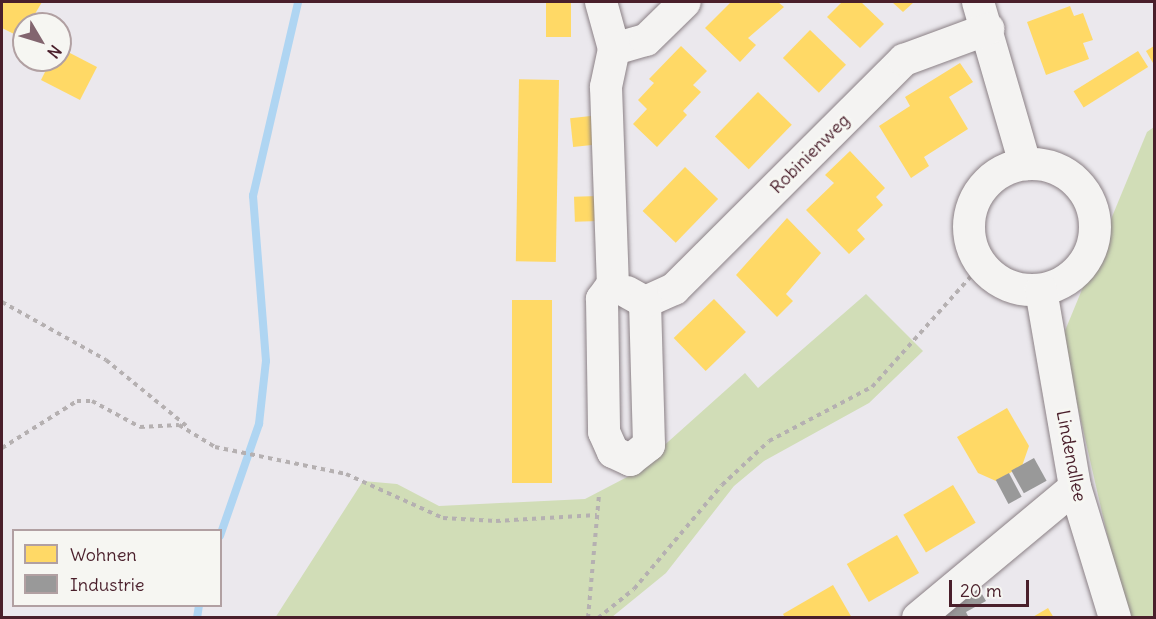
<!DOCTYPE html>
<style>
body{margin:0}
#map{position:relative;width:1156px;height:619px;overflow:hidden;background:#ebe8ed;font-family:Delius,sans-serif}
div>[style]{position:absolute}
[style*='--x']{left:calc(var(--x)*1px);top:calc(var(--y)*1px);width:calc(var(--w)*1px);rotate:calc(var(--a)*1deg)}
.green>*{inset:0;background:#d1ddb7}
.homes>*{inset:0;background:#ffd966;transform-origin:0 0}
.industry>*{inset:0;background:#999;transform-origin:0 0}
.stream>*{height:8px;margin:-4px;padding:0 4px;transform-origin:4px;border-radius:4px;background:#afd5f2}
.path>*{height:4px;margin-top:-2px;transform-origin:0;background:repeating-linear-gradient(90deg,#b5b0b1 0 4.5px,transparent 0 9px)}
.roads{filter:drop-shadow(0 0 2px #8b8186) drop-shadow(0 0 2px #8b8186)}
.minor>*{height:32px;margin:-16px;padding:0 16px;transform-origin:16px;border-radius:16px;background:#f4f3f2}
.minor>.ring{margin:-16px;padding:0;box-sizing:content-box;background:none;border:32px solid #f4f3f2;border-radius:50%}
span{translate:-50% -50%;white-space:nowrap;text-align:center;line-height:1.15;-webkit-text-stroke:6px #f6f6f2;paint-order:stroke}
.street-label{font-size:18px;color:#4a1f2b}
.frame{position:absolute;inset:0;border:3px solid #4a1f2b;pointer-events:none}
.legend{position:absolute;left:12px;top:529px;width:210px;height:78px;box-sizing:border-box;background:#f6f6f2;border:2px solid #b1a0a2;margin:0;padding:8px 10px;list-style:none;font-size:18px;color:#4a1f2b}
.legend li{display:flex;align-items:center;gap:12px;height:30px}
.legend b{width:30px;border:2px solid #b1a0a2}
.north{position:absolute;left:12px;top:12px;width:60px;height:60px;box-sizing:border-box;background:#f6f6f2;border:2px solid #b1a0a2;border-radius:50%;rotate:128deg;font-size:16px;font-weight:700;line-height:24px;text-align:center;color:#4a1f2b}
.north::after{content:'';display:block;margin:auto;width:21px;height:27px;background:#82656f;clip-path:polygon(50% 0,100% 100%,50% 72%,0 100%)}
.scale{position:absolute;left:949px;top:580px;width:80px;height:27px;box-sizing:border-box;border:3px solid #4a1f2b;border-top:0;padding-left:8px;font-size:18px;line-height:21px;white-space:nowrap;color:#4a1f2b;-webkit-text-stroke:4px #f6f6f2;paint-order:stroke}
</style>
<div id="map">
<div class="green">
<div style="clip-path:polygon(1154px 127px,1154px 617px,1126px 617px,1062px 338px,1147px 132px)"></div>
<div style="clip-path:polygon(866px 294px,923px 351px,869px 403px,764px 461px,734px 486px,666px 573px,612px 617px,275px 618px,363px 481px,397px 484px,439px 506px,585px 499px,631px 475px,745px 373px,758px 388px)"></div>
</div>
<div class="homes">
<div style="clip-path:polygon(2px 2px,42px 2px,29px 24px,24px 24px,22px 38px,2px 28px)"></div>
<div style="left:546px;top:2px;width:25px;height:35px"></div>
<div style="clip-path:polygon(731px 2px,778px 2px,784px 7px,748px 38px,756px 45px,740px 62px,705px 28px)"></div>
<div style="clip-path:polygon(842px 2px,861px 2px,884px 24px,860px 48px,827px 17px)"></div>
<div style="clip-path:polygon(892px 2px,914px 2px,903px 12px)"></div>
<div style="clip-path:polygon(1070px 6px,1074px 16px,1083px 13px,1093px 40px,1083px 43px,1089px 59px,1046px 75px,1027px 22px)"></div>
<div style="left:810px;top:30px;width:50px;height:39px;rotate:44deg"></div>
<div style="clip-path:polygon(681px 46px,707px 71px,693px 85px,701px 92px,683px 111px,687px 115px,657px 147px,633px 124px,647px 109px,638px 100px,654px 83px,649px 79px)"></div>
<div style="clip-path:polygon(1154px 46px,1154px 62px,1153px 63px,1146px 51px)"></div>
<div style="left:1138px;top:51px;width:19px;height:76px;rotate:58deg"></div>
<div style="clip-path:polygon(68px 52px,97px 67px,80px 100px,41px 80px,51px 60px)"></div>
<div style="clip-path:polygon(960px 63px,973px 82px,949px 97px,968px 129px,924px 157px,929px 166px,911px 178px,879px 126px,910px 106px,905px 97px)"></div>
<div style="left:559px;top:80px;width:182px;height:40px;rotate:91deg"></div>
<div style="left:758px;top:92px;width:47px;height:62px;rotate:44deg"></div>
<div style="left:591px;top:116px;width:29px;height:21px;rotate:84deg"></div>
<div style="clip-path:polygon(850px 151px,885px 188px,876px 197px,883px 205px,857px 230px,865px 239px,849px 254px,806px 210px,834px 183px,825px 175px)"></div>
<div style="left:685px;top:167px;width:46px;height:61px;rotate:44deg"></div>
<div style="left:598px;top:196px;width:25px;height:24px;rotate:88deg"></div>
<div style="clip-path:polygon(787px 218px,821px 253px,786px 294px,793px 301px,777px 317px,736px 275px)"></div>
<div style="left:714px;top:299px;width:46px;height:56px;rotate:46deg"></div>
<div style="left:552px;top:300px;width:183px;height:40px;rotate:90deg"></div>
<div style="clip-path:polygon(1007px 408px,1029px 446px,1022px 466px,996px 481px,978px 473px,957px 437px)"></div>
<div style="left:953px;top:485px;width:44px;height:58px;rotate:59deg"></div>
<div style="left:897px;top:535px;width:44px;height:58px;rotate:60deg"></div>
<div style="clip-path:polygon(833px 585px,852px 618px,785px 618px,783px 614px)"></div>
<div style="clip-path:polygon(1048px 608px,1054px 618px,1031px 618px)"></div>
</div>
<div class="industry">
<div style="left:1034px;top:458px;width:26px;height:26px;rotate:61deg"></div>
<div style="left:1009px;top:473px;width:27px;height:15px;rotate:62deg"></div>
<div style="clip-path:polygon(976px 584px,986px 601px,966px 612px,969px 618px,946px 618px,940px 608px)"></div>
</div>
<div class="stream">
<div style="--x:220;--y:536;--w:119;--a:-70.8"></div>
<div style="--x:259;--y:424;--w:63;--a:-83.7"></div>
<div style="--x:266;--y:361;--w:166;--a:-94.5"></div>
<div style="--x:253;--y:196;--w:199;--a:-76.9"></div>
<div style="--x:197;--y:618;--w:12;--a:-81"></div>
</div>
<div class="path">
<div style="--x:2;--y:302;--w:119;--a:29.1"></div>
<div style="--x:106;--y:360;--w:107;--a:39.3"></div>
<div style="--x:2;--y:448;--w:89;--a:-32.1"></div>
<div style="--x:77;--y:401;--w:15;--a:0"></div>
<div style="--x:92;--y:401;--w:55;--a:28.4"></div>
<div style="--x:140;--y:427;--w:39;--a:-3"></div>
<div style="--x:179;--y:425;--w:42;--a:31.4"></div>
<div style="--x:215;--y:447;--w:134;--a:11.6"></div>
<div style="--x:346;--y:474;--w:107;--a:24.4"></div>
<div style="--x:443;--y:518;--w:53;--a:3.2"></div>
<div style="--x:496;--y:521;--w:101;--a:-3.4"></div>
<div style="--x:588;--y:618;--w:124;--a:-84.9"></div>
<div style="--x:598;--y:618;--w:46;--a:-38.9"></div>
<div style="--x:634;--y:589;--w:136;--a:-49.8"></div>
<div style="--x:722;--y:485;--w:64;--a:-43.1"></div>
<div style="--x:769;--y:441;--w:116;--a:-27.7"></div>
<div style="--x:872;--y:387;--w:152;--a:-48.2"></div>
</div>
<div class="roads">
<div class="minor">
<div style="--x:601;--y:2;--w:49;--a:74.5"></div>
<div style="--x:614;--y:49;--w:39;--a:102"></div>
<div style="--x:606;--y:87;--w:197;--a:88"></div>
<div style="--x:613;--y:284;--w:19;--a:126"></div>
<div style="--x:602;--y:299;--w:133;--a:89.1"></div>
<div style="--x:604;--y:432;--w:22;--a:66"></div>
<div style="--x:613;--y:452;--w:19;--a:25"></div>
<div style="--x:630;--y:460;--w:24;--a:-38"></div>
<div style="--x:649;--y:445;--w:143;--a:-91.6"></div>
<div style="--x:978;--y:2;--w:169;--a:73.8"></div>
<div style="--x:614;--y:49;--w:33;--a:-16"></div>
<div style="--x:646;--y:40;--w:54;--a:-44.3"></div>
<div class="ring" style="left:969px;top:164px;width:94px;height:94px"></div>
<div style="--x:1041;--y:290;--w:200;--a:80.2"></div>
<div style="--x:1075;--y:487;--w:137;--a:73"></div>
<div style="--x:627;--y:292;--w:21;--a:29"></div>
<div style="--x:645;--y:302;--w:32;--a:-24"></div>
<div style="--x:674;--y:289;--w:325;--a:-44.9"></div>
<div style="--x:904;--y:60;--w:90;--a:-20.3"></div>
<div style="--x:918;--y:618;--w:204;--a:-39.8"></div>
</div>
</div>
<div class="street-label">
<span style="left:810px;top:154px;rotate:-45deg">Robinienweg</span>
<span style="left:1071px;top:456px;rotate:79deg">Lindenallee</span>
</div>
<div class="frame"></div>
<ul class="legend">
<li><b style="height:16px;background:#ffd966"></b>Wohnen</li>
<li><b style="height:16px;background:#999"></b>Industrie</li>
</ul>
<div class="north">N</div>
<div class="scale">20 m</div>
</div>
